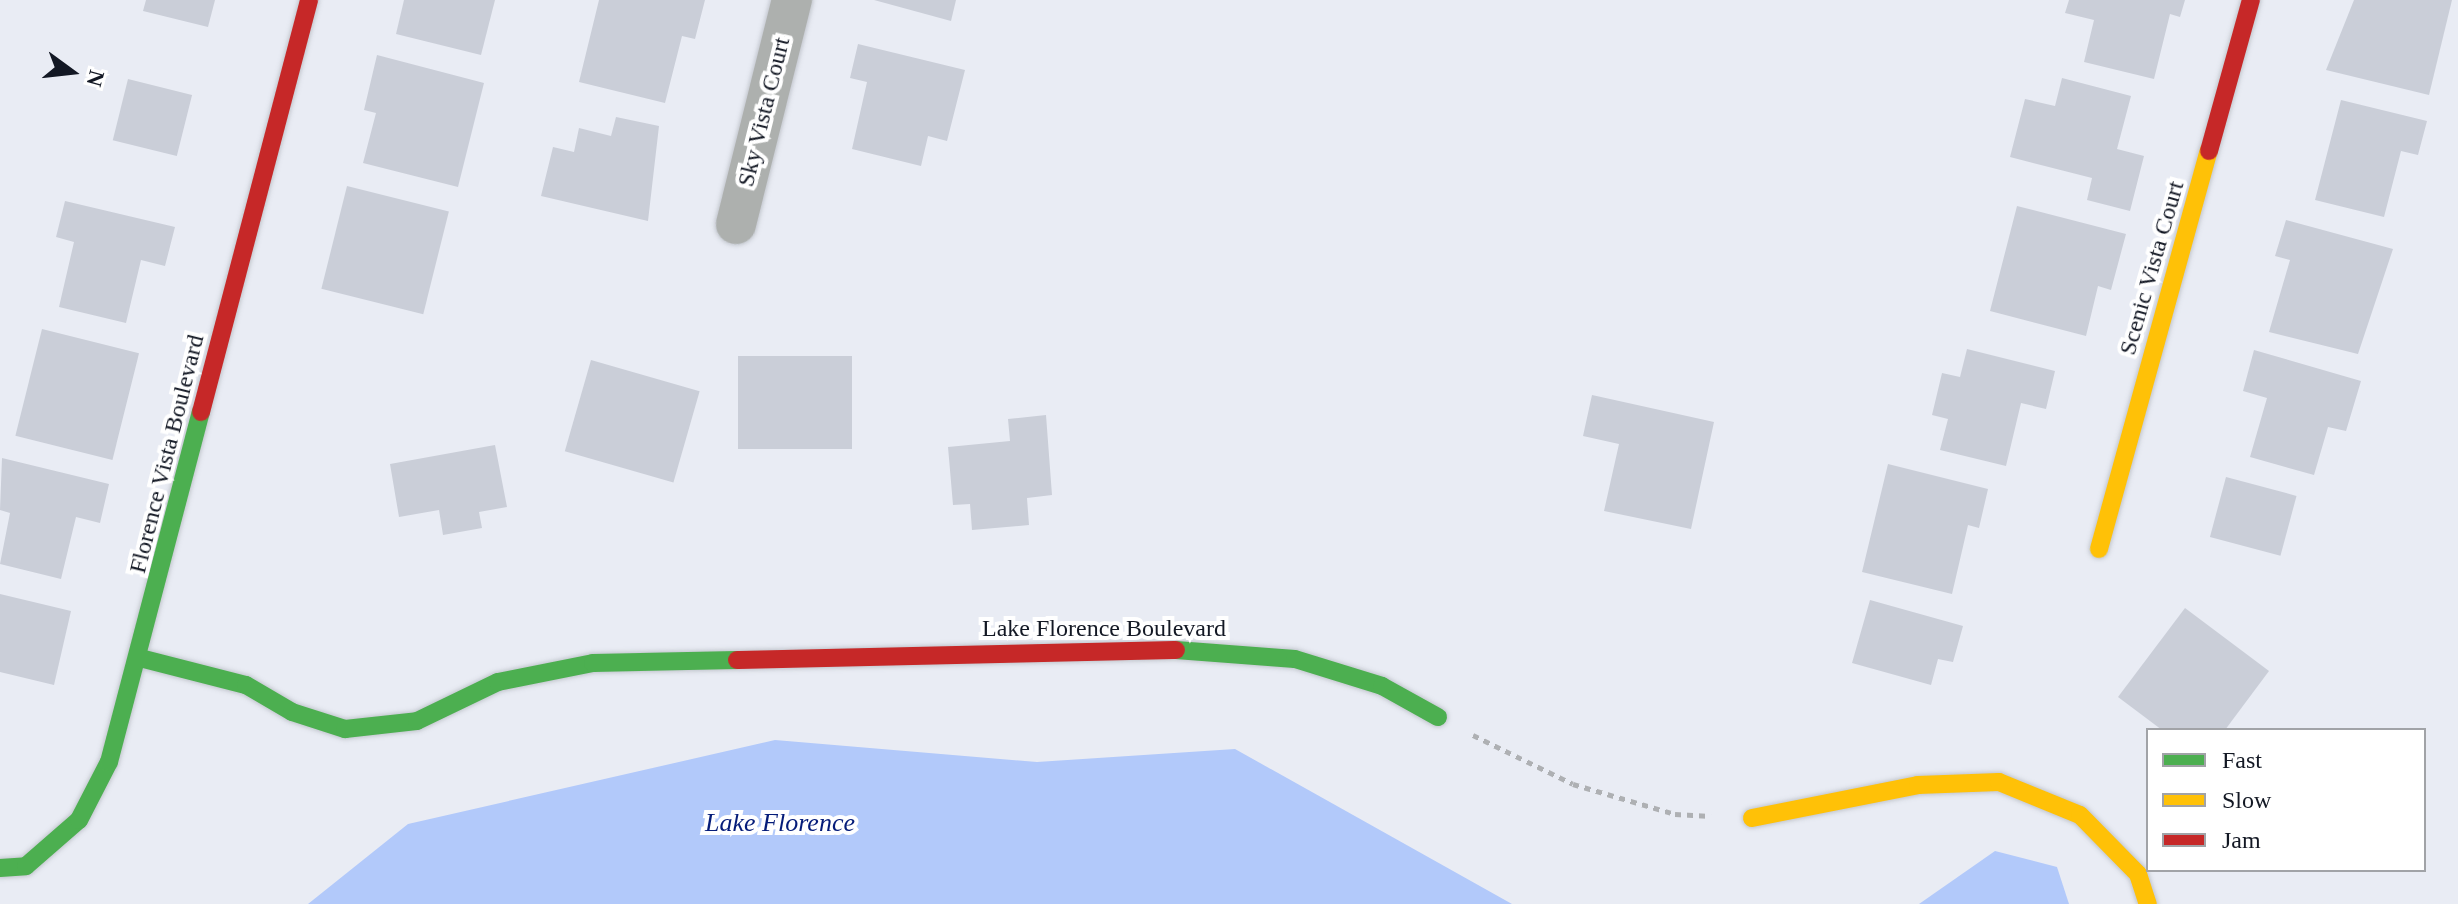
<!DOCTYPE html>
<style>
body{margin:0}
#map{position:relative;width:2458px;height:904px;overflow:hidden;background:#e9ecf4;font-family:"Times New Roman",serif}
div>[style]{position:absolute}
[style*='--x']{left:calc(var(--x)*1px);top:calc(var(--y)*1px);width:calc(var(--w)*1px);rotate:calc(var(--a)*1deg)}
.water>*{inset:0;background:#b2c9fa}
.building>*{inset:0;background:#caced8;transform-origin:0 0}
.path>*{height:5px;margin-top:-2.5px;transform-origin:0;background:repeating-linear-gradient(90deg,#aeb0b3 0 6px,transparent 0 12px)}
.roads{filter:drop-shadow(0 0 2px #c3c7ce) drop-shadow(0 0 2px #c3c7ce)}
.street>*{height:40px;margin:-20px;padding:0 20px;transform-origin:20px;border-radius:20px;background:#adb0ae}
.fast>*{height:18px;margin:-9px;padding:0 9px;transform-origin:9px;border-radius:9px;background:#4caf50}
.slow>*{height:18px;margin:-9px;padding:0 9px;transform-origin:9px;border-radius:9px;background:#ffc107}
.jam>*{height:18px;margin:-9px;padding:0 9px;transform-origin:9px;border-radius:9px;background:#c62828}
span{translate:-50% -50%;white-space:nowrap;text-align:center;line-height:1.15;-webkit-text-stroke:8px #fff;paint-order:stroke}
.street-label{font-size:24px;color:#131824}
.water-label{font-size:26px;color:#051c79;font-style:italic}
.legend{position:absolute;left:2146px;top:728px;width:280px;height:144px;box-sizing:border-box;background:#fff;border:2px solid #a1a3a7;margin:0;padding:10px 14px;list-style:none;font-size:24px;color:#131824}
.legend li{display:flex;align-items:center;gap:16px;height:40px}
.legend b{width:40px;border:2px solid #a1a3a7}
.north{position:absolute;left:32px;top:32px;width:80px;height:80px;-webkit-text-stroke:6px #fff;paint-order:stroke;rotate:105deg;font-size:22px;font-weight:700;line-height:32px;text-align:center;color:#131824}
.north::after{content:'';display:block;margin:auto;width:28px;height:36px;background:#131824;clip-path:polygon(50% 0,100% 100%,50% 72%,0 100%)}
</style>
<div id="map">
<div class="water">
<div style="clip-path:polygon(775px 740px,1037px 762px,1235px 749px,1512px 904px,308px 904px,408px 824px)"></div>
<div style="clip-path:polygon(1995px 851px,2057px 867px,2069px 904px,1919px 904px)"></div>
</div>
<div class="building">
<div style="clip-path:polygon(146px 0,215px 0,208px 27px,143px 11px)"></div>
<div style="clip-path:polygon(404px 0,495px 0,481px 55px,396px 34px)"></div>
<div style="clip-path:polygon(599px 0,705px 0,695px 39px,682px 36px,665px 103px,579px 82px)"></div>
<div style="clip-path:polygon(874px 0,956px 0,951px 21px)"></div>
<div style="clip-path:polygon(2069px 0,2185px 0,2180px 17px,2170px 14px,2154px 79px,2084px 62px,2094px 20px,2065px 13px)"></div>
<div style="clip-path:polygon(2354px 0,2452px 0,2429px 95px,2326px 70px)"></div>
<div style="clip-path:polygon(858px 44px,965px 70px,947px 141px,928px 136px,921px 166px,852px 149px,867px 82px,850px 78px)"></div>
<div style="clip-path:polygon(377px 55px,484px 83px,458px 187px,363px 163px,376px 113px,364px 110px)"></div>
<div style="clip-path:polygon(2062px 78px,2131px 96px,2117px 149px,2144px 156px,2130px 211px,2087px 200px,2092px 178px,2010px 157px,2025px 99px,2055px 106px)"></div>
<div style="left:128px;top:79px;width:66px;height:63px;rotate:14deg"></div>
<div style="clip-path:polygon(2341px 100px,2427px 121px,2418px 155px,2401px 151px,2384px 217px,2315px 200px)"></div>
<div style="clip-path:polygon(616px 117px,659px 126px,648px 221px,541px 196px,553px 147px,574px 152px,579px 128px,611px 136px)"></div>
<div style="left:347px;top:186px;width:105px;height:106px;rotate:14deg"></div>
<div style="clip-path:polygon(65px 201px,175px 227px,165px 266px,141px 260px,126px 323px,59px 307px,74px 242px,56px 237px)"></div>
<div style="clip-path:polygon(2017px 206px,2126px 234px,2111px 290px,2098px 286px,2086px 336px,1990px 311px)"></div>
<div style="clip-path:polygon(2286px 220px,2393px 249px,2358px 354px,2269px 332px,2290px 260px,2275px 256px)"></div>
<div style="left:42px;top:329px;width:100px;height:110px;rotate:14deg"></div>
<div style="clip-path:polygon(1967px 349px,2055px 371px,2046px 409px,2021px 403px,2006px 466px,1940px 450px,1948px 419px,1932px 415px,1942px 373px,1960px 377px)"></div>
<div style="clip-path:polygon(2254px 350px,2361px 381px,2346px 431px,2328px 427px,2314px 475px,2250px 457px,2267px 398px,2243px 391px)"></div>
<div style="left:738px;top:356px;width:114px;height:93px"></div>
<div style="left:591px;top:360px;width:113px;height:95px;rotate:16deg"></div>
<div style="clip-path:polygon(1592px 395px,1714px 422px,1691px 529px,1604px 511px,1619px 444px,1583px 436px)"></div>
<div style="clip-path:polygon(1046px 415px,1052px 495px,1027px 498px,1029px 525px,972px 530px,970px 504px,953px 505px,948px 447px,1010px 441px,1008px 419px)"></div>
<div style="clip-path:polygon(495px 445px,507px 507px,479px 512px,482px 528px,443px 535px,439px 510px,399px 517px,390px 464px)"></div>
<div style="clip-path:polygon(2px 458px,109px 484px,100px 523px,76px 517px,61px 579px,0 564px,10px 513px,0 510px)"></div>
<div style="clip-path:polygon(1888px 464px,1988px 489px,1979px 528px,1968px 525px,1952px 594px,1862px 572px)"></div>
<div style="left:2226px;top:477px;width:73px;height:62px;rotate:15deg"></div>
<div style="clip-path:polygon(0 594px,71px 611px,54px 685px,0 672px)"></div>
<div style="clip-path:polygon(1870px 600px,1963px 626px,1953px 662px,1938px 659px,1931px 685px,1852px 663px)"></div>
<div style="clip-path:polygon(2185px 608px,2269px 671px,2225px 730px,2162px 730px,2118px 697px)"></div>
</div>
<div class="path">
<div style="--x:1473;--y:735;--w:111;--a:26.1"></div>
<div style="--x:1573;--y:784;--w:106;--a:16.4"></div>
<div style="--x:1675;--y:814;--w:36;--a:3"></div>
</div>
<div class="roads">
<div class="street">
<div style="--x:736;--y:224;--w:231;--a:-76"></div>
</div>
<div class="fast">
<div style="--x:1176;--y:650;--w:119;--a:4.3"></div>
<div style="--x:1295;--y:659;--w:91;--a:17.2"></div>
<div style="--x:1382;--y:686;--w:64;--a:29"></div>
<div style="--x:140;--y:658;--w:109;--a:14.3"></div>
<div style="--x:246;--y:685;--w:53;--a:30.4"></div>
<div style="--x:292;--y:712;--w:56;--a:17.8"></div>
<div style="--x:345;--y:729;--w:72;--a:-6.3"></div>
<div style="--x:417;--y:721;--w:90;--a:-25.7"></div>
<div style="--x:498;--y:682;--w:97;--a:-11.3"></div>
<div style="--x:593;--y:663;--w:144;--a:-1.2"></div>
<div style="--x:0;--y:868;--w:26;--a:-4"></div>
<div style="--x:26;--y:866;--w:70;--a:-41"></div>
<div style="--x:79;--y:820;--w:65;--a:-62.7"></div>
<div style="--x:109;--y:762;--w:362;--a:-75.3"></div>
</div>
<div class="slow">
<div style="--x:2099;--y:549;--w:413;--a:-74.6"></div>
<div style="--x:1752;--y:818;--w:169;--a:-11.2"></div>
<div style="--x:1918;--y:785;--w:81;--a:-2.1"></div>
<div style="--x:1999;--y:782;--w:87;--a:22.2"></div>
<div style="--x:2080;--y:815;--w:83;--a:45.5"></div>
<div style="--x:2138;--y:874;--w:32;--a:72"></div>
</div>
<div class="jam">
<div style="--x:2209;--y:151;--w:157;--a:-74.5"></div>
<div style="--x:201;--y:412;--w:426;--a:-75.3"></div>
<div style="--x:737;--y:660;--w:439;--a:-1.3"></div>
</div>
</div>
<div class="street-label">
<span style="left:764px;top:112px;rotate:-76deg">Sky Vista Court</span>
<span style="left:2152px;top:268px;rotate:-74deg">Scenic Vista Court</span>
<span style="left:167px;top:454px;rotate:-76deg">Florence Vista Boulevard</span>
<span style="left:1104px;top:629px">Lake Florence Boulevard</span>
</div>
<div class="water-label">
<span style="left:780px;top:823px">Lake Florence</span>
</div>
<ul class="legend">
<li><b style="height:10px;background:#4caf50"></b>Fast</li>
<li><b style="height:10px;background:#ffc107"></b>Slow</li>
<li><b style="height:10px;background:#c62828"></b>Jam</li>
</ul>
<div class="north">N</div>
</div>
